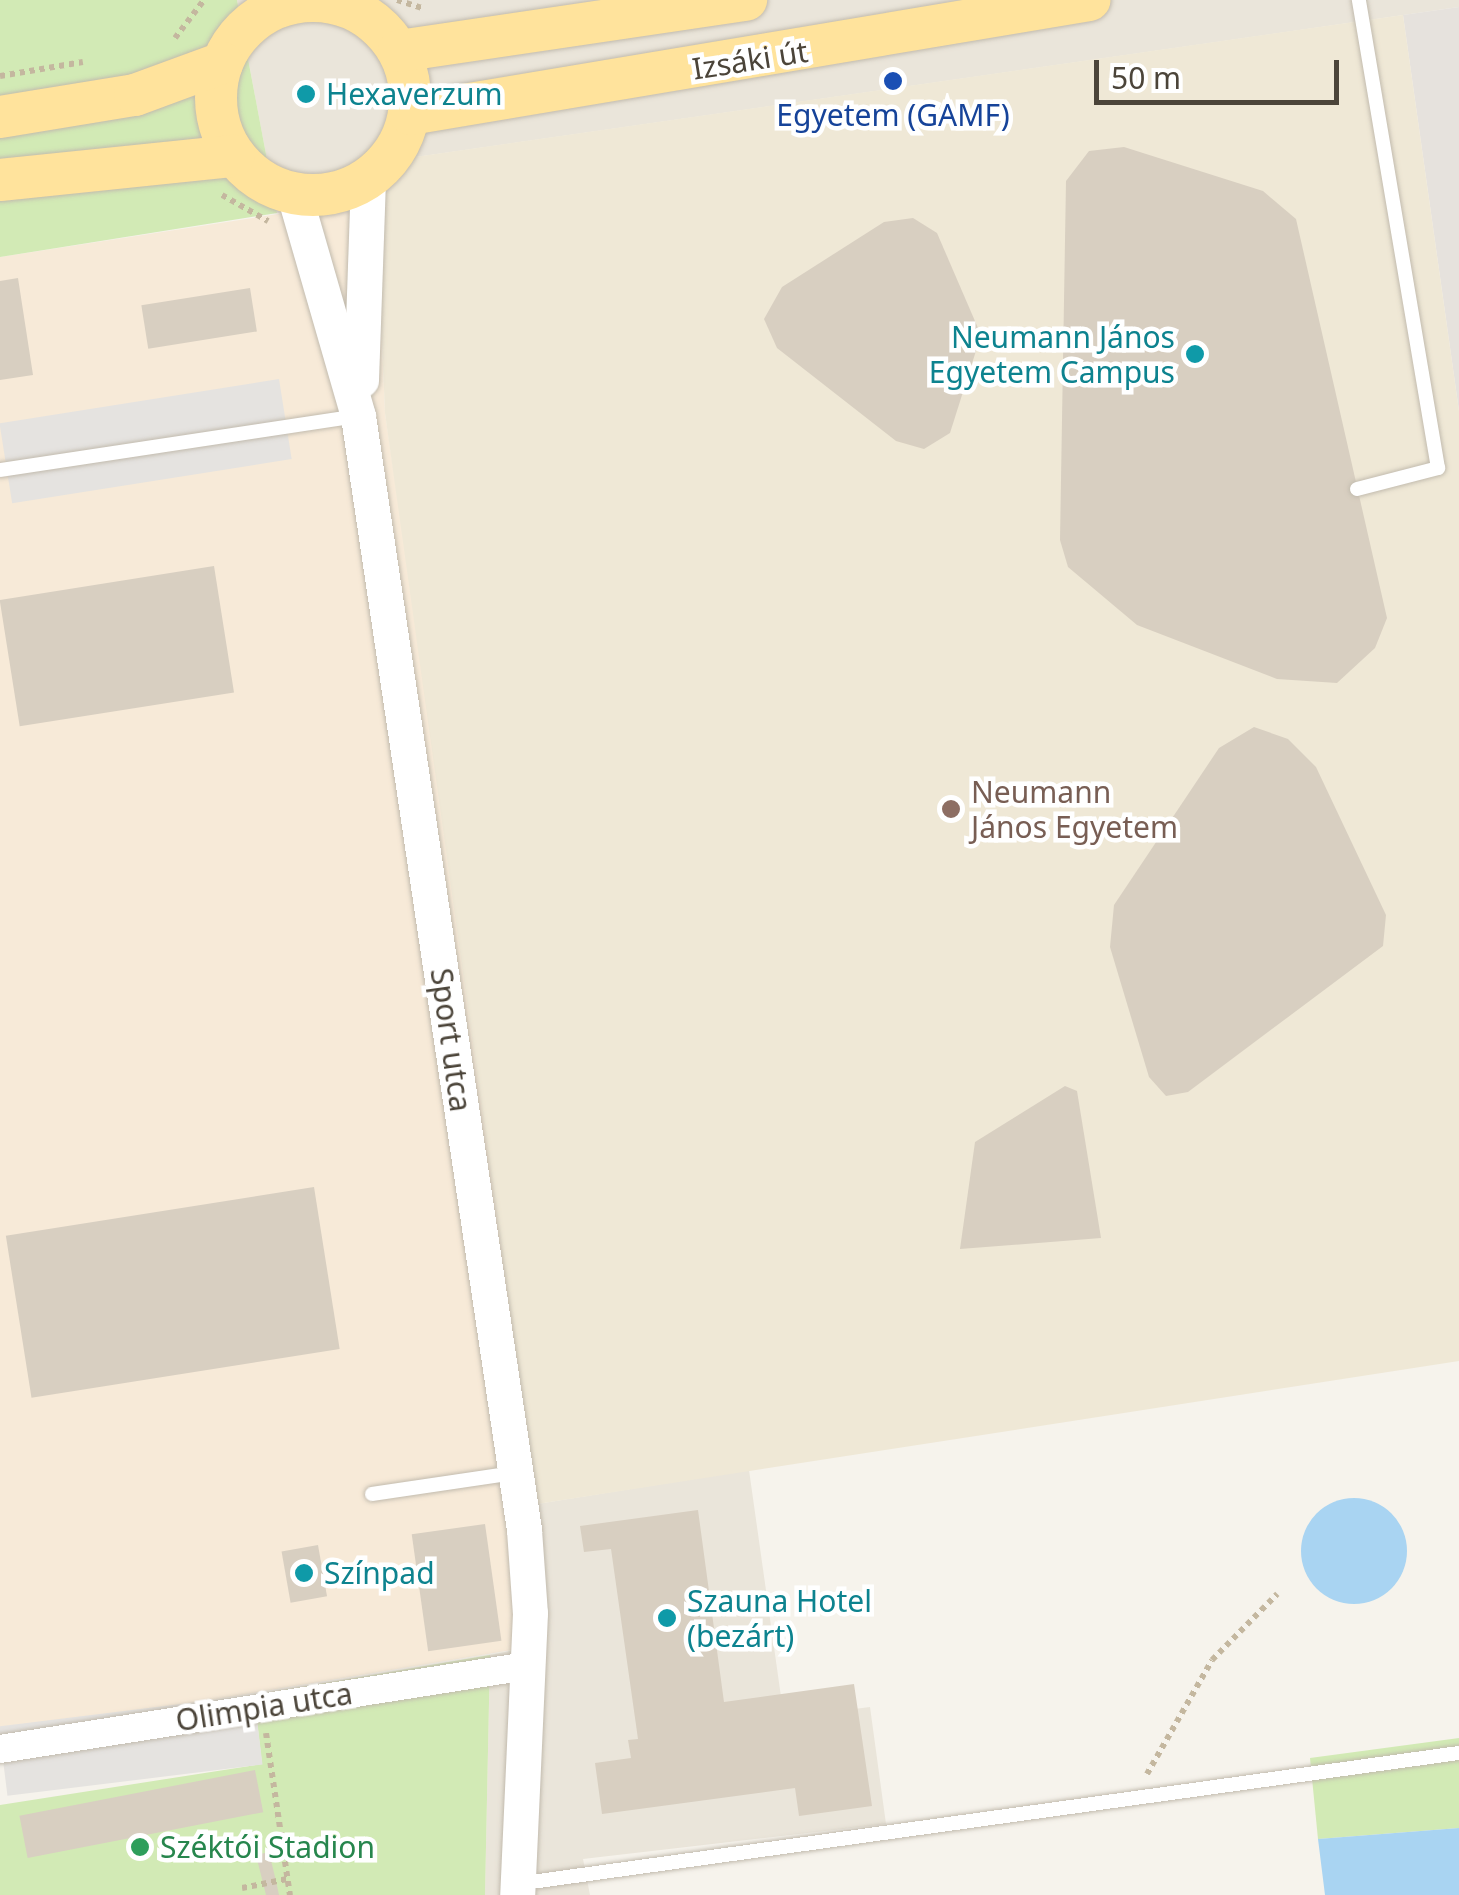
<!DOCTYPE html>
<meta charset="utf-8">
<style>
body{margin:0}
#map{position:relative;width:1459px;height:1895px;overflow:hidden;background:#f6f3ec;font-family:"Noto Sans",sans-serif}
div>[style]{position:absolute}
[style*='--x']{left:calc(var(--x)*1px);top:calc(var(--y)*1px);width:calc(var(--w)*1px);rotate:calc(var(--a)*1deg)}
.residential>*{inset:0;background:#eae5da}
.commercial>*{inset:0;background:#f7ead8}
.industrial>*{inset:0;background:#e6e2dd}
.education>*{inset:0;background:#efe8d6}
.green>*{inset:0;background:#d2eab5}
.parking>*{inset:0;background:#e5e3e0;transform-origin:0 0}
.water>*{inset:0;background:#a9d4f2}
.round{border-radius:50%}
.building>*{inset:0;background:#d8cfc1;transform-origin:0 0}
.path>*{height:6px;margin-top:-3px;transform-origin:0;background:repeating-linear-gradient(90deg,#c4b79f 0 5px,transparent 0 10px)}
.roads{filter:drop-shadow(0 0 2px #c2bbae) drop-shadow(0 0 2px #c2bbae)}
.service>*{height:14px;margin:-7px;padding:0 7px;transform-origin:7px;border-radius:7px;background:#fff}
.minor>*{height:28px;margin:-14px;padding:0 14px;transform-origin:14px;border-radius:14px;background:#fff}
.tertiary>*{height:35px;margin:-17.5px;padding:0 17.5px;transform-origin:17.5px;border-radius:17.5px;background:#fff}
.primary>*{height:42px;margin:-21px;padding:0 21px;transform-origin:21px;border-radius:21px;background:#ffe39c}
.primary>.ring{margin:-21px;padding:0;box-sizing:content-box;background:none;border:42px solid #ffe39c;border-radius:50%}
.dots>*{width:28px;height:28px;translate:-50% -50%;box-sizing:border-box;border:5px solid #fff;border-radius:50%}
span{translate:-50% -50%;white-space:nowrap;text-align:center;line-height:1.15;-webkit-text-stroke:9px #fff;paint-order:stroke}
.street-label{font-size:30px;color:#4b4439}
.culture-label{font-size:30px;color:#0d838f}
.left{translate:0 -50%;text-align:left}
.right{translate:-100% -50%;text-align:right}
.transit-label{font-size:30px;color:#164399}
.education-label{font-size:30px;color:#785e54}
.leisure-label{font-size:30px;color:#27864d}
.scale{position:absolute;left:1094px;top:60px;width:245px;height:45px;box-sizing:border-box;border:5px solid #4b4439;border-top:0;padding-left:12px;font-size:30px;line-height:35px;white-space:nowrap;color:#4b4439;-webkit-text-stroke:8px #fff;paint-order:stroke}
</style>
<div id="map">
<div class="residential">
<div style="clip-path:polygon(237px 0,1459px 0,1459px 7px,395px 160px,376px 199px,277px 213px)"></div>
<div style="clip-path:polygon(749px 1470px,784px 1718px,870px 1707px,886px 1824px,583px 1859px,590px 1895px,485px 1895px,490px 1655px,546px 1644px,537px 1504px)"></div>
</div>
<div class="commercial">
<div style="clip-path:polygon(376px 199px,385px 413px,502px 1205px,547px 1644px,0 1735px,0 257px)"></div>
</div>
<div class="industrial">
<div style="clip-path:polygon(1459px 7px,1459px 411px,1403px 15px)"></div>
</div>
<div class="education">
<div style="clip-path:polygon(1403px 15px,1459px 411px,1459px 1361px,537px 1504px,385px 413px,376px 199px,394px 160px)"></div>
</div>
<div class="green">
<div style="clip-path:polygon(0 0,237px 0,277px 213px,0 257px)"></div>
<div style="clip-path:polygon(490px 1655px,485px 1895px,0 1895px,0 1805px,262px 1764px,254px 1695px)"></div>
<div style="clip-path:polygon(1459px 1738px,1459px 1828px,1318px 1839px,1310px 1758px)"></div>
</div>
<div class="parking">
<div style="left:279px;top:379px;width:81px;height:283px;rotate:81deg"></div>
<div style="left:254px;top:1695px;width:70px;height:257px;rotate:83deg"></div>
</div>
<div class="water">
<div class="round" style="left:1301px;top:1498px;width:106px;height:106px"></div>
<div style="clip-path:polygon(1459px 1828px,1459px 1895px,1325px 1895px,1318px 1839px)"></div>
</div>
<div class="building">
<div style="clip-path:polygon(1124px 147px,1263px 191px,1296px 219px,1387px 618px,1375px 648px,1337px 683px,1277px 679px,1137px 625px,1068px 567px,1060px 540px,1066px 181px,1089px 151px)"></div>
<div style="clip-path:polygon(913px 218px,937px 233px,981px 335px,950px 433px,924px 449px,896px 441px,777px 348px,764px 319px,782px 287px,884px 222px)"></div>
<div style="clip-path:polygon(18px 278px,33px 375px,0 380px,0 281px)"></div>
<div style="left:250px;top:288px;width:44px;height:110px;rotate:81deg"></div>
<div style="left:214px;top:566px;width:128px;height:217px;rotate:81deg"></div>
<div style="clip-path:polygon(1254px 727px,1288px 739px,1316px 767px,1386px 915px,1383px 946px,1188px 1092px,1166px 1096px,1149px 1077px,1110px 947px,1114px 905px,1219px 748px)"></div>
<div style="clip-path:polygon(1065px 1086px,1077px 1091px,1101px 1238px,960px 1249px,975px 1142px)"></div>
<div style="left:314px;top:1187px;width:164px;height:312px;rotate:81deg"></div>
<div style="clip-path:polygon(698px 1510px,724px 1702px,854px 1684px,872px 1806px,799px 1816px,795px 1788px,602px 1814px,595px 1763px,631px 1758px,628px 1740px,638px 1739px,611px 1549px,584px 1552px,580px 1526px)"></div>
<div style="left:485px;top:1524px;width:118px;height:74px;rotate:82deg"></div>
<div style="left:318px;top:1545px;width:52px;height:37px;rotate:80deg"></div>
<div style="left:255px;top:1770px;width:43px;height:240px;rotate:79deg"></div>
<div style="clip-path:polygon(269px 1852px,276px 1881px,279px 1895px,266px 1895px,256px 1855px)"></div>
</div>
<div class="path">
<div style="--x:397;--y:0;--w:29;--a:18"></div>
<div style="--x:175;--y:38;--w:48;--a:-52.7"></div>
<div style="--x:0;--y:76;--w:84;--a:-9.6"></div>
<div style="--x:222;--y:195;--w:53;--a:29.5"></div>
<div style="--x:266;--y:1733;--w:164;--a:81.6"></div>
<div style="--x:1147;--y:1774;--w:131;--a:-60.3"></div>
<div style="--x:1212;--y:1660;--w:93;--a:-45.4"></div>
<div style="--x:242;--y:1888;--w:46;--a:-11.3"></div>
</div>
<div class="roads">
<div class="service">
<div style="--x:0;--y:470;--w:362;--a:-8.6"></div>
<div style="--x:1357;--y:489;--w:84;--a:-14.5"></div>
<div style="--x:1438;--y:468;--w:475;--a:-99.6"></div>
<div style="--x:372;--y:1494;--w:145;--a:-8.4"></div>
<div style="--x:517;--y:1884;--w:951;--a:-7.92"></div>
</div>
<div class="minor">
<div style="--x:0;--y:1749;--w:533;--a:-8.95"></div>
</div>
<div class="tertiary">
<div style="--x:294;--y:194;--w:231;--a:73.9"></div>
<div style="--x:358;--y:416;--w:1126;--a:81.52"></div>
<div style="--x:524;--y:1530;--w:83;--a:85.9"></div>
<div style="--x:530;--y:1613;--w:282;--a:92.6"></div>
<div style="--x:361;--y:380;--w:201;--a:-88"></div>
</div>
<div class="primary">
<div class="ring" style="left:216px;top:1px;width:152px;height:152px"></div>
<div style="--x:399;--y:51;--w:351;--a:-8.4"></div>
<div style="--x:410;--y:114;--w:689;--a:-9.53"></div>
<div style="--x:0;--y:117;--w:137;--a:-9.3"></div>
<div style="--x:135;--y:95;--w:93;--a:-20.2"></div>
<div style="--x:0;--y:180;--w:235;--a:-5.9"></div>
</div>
</div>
<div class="dots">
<div style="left:893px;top:81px;background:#1a4fb4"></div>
<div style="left:306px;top:94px;background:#0f9aa8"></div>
<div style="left:1195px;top:354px;background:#0f9aa8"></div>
<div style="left:951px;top:809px;background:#8d6e63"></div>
<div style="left:304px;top:1573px;background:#0f9aa8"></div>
<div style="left:667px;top:1618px;background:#0f9aa8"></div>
<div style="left:140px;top:1847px;background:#2e9e5b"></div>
</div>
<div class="street-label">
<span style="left:750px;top:60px;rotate:-9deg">Izsáki út</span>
<span style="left:451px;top:1040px;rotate:82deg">Sport utca</span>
<span style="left:264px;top:1707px;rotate:-9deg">Olimpia utca</span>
</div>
<div class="culture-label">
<span class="left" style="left:326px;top:94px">Hexaverzum</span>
<span class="right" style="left:1175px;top:354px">Neumann János<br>Egyetem Campus</span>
<span class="left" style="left:324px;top:1573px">Színpad</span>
<span class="left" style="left:687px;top:1618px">Szauna Hotel<br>(bezárt)</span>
</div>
<div class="transit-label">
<span style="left:893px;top:115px">Egyetem (GAMF)</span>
</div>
<div class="education-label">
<span class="left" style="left:971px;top:809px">Neumann<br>János Egyetem</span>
</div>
<div class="leisure-label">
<span class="left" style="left:160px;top:1847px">Széktói Stadion</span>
</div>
<div class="scale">50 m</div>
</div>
